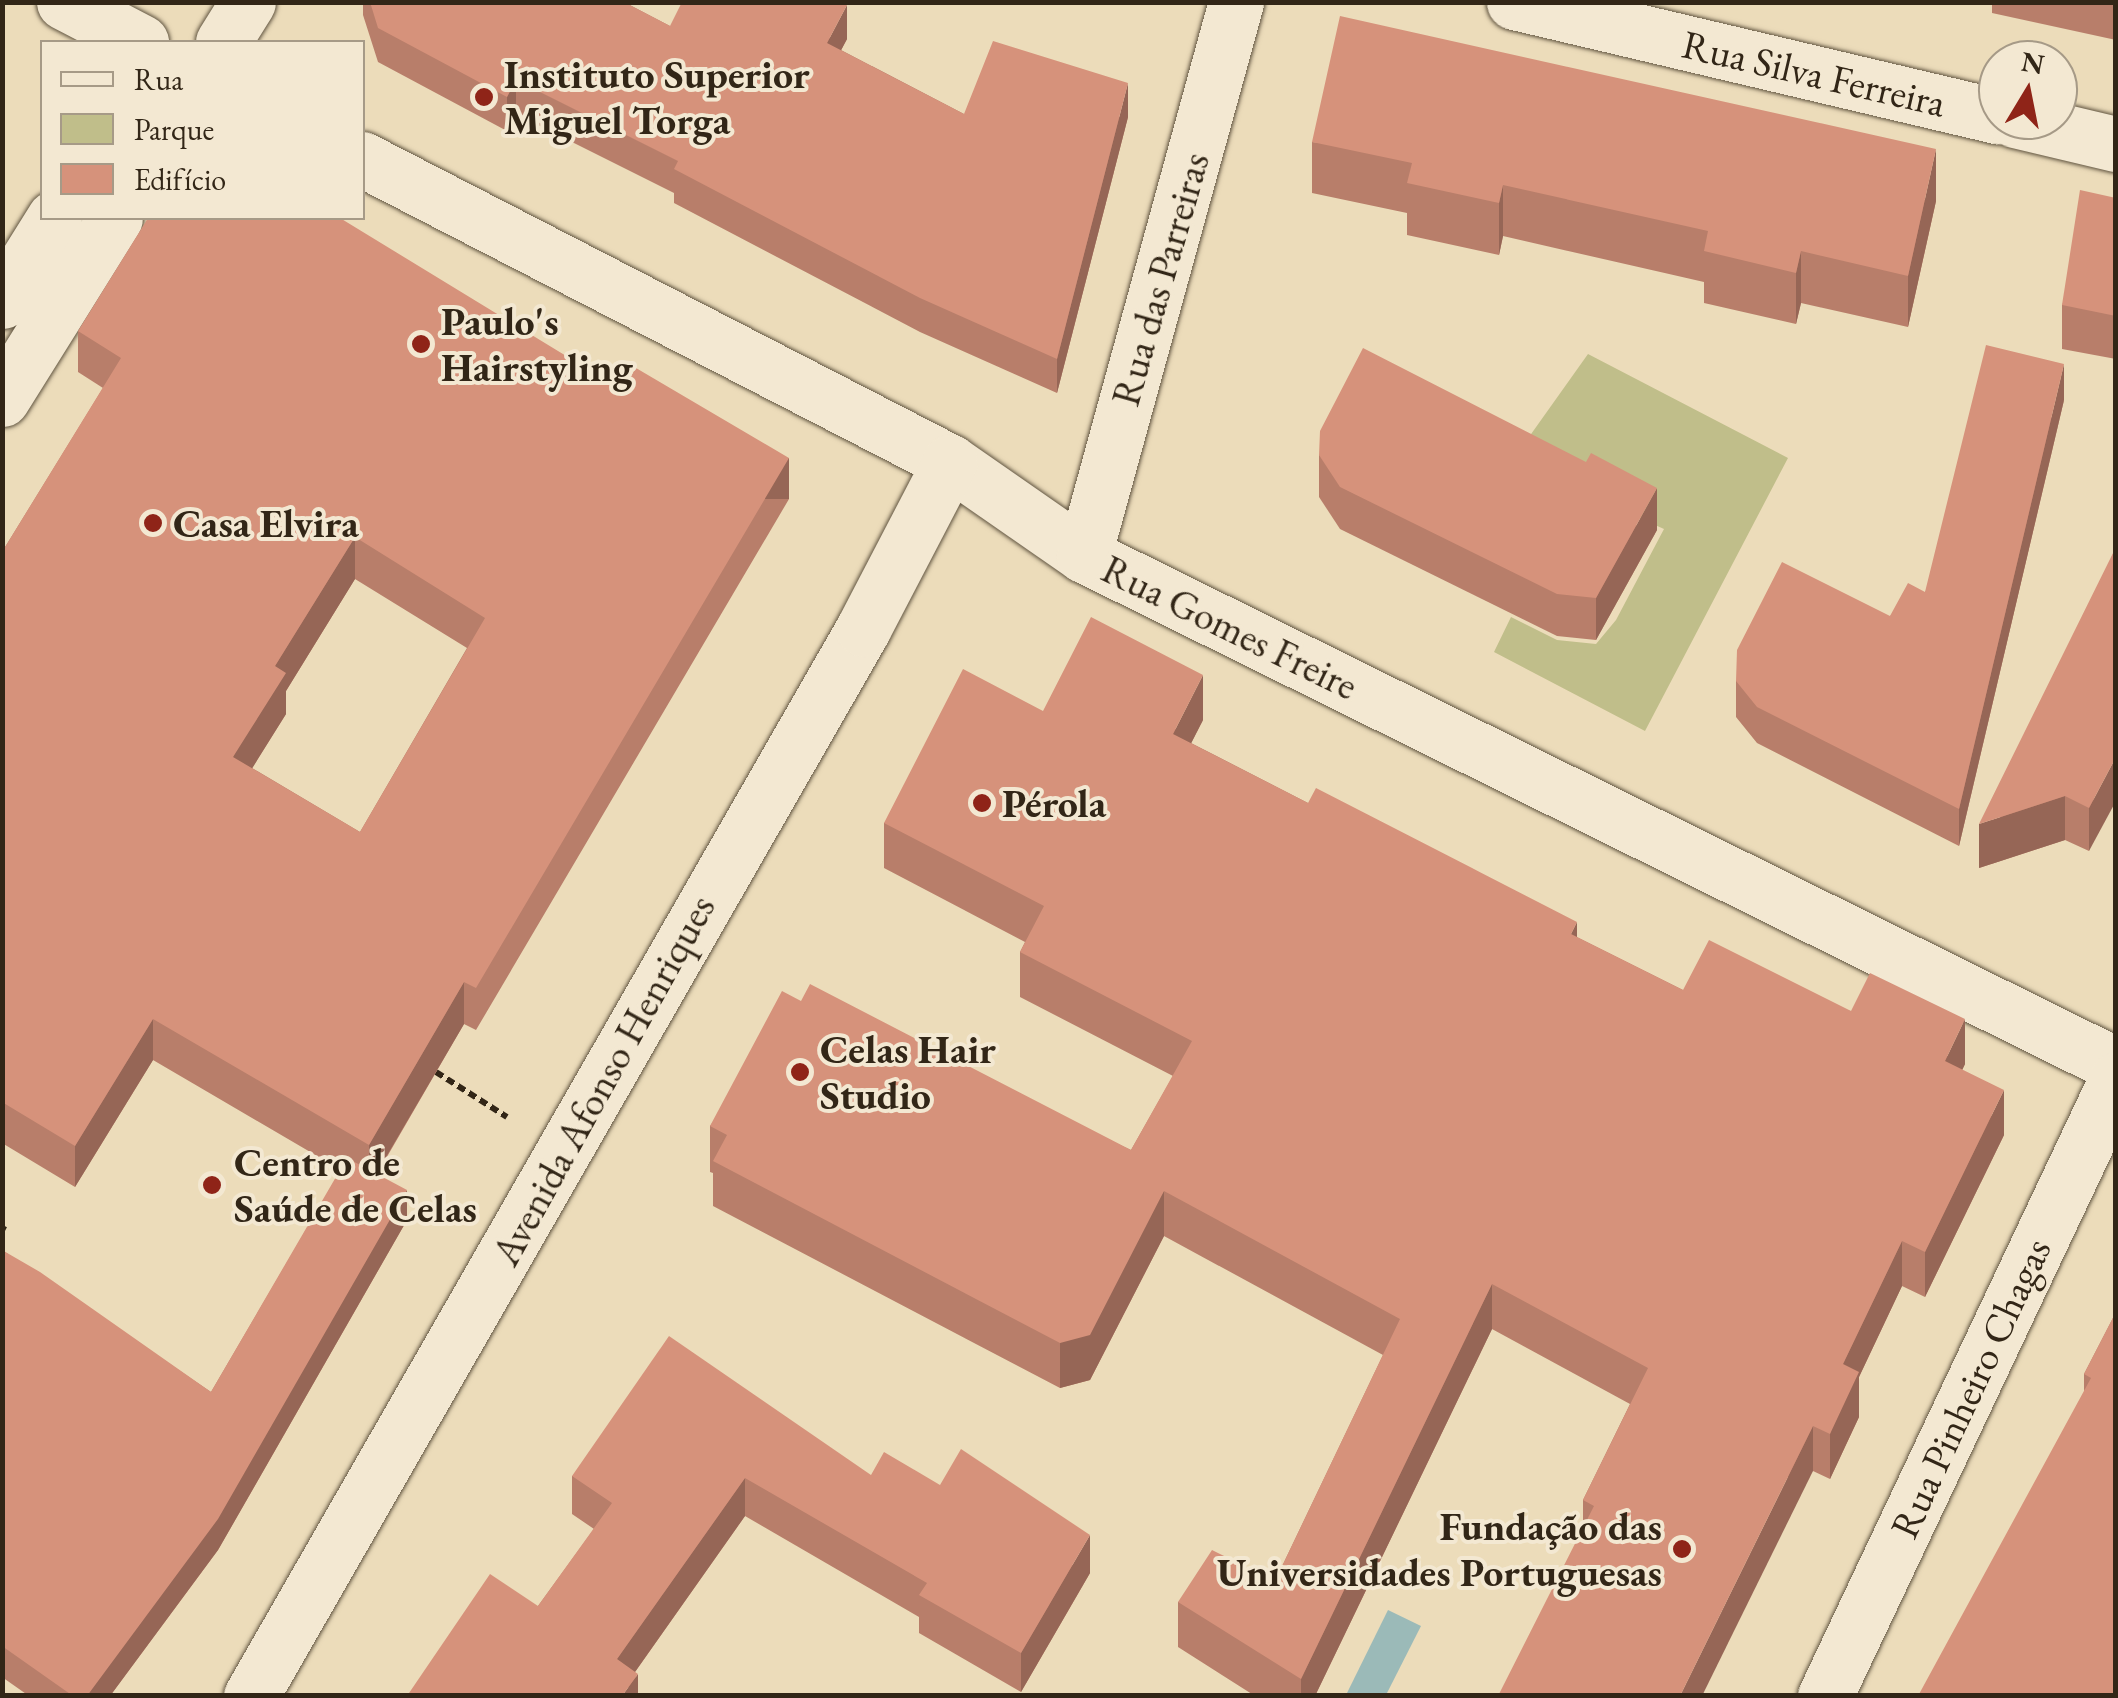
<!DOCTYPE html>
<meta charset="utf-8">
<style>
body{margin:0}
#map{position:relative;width:2118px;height:1698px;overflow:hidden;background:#ecdcba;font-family:"EB Garamond",serif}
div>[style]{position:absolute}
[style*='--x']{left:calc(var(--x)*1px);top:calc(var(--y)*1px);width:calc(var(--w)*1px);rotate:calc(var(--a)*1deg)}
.green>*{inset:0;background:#c0be8a}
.water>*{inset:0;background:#9bbab8}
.path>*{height:6px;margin-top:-3px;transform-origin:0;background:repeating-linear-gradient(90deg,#322617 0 8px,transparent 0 13px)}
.roads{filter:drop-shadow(0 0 2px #605440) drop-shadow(0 0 2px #605440)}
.minor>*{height:55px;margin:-27.5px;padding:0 27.5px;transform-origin:27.5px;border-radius:27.5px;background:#f3e8d2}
.wall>*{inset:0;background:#b87e6a}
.shaded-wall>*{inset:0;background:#966656;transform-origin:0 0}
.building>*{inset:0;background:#d6927b}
.dots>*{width:28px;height:28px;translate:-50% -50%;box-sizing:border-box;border:5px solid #f3e8d2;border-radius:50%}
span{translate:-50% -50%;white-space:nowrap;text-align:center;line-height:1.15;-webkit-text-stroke:8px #f3e8d2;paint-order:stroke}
.street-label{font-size:40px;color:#322617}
.poi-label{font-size:40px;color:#322617;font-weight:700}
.left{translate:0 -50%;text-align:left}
.right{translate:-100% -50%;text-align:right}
.frame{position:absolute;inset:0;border:5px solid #322617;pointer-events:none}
.legend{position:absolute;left:40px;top:40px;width:325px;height:180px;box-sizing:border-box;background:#f3e8d2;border:2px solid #a69a87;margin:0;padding:12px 18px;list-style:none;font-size:30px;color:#322617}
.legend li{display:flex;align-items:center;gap:20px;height:50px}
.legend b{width:50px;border:2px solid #a69a87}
.north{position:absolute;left:1978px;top:40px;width:100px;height:100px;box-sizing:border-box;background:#f3e8d2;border:2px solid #a69a87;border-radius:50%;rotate:10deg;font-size:28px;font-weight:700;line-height:40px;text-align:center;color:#322617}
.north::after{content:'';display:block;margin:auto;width:35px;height:45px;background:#8f2418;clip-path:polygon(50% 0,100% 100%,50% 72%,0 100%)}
</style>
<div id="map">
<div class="green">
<div style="clip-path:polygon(1588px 354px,1788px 458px,1645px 731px,1494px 652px,1511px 617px,1557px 640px,1596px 644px,1616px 620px,1664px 529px,1512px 461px)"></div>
</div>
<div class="water">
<div style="clip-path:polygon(1388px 1610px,1421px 1626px,1386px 1695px,1346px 1695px)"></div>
</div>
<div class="path">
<div style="--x:436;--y:1072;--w:84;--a:32.4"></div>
<div style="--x:2;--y:1228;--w:4;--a:27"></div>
</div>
<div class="roads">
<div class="minor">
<div style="--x:64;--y:2;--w:87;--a:27.5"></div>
<div style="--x:1514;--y:2;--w:497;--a:13.3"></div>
<div style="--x:223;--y:42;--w:47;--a:-58"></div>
<div style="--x:2015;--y:120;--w:104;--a:13.4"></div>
<div style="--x:362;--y:159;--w:661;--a:27.26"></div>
<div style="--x:950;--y:462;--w:163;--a:34.8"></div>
<div style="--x:1084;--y:555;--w:1151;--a:26.3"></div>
<div style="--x:2;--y:301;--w:98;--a:-57.9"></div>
<div style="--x:2;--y:399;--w:213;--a:-58"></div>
<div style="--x:1084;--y:555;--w:574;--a:-74.63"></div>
<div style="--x:251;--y:1696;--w:1230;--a:-60.16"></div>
<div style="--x:863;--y:629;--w:188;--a:-62.5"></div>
<div style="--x:1825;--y:1696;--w:681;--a:-64.71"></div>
</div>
</div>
<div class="wall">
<div style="clip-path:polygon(363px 2px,624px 2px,670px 26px,847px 39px,841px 50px,964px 114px,1128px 117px,1057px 393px,920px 332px,674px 203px,674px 193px,516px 114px,507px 131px,378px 62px,363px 15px)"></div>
<div style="clip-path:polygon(1992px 2px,2116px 2px,2116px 40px,1992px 13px)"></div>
<div style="clip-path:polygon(1312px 142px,1936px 201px,1908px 327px,1801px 303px,1796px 324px,1704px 303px,1704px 282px,1503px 236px,1499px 255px,1407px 235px,1407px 213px,1312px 193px)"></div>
<div style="clip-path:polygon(2116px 198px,2116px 359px,2062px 349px,2062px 305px)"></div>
<div style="clip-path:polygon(evenodd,78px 331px,789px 499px,476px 1030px,464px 1024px,377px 1174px,407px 1220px,218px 1550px,110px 1696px,29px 1696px,2px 1677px,2px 1250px,211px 1392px,341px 1170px,153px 1060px,75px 1187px,2px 1143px,2px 552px,103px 388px,78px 372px,78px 331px,355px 579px,467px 648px,360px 832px,252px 768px,286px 714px,286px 691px,355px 579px)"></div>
<div style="clip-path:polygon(2064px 400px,1959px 846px,1757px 743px,1736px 717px,1736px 681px,1890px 616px,1925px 592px)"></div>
<div style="clip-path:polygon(1319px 455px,1657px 530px,1596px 640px,1557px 636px,1340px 529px,1319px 497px)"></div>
<div style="clip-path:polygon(2116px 547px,2089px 851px,2065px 840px,1979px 868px)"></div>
<div style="clip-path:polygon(1203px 720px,1191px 743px,1308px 803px,1683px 990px,1851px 1011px,1965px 1064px,1962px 1070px,2004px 1135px,1925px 1297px,1902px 1286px,1859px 1377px,1859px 1417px,1830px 1479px,1813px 1471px,1583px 1528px,1583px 1500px,1630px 1404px,1492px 1329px,1315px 1696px,1255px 1696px,1178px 1647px,1178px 1602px,1275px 1581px,1383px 1355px,1164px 1236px,1090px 1380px,1060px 1388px,713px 1206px,713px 1173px,710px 1172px,710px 1126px,801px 1001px,1131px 1150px,1173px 1076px,1020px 997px,1020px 952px,1025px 942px,884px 868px,884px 823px)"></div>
<div style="clip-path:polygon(2116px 1312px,2116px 1696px,2084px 1389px,2084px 1374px)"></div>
<div style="clip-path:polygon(871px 1475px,1090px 1573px,1021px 1692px,919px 1633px,919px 1617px,745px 1516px,635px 1672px,638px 1696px,538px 1606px,594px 1529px,572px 1514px,572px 1476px)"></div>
</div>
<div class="shaded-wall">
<div style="clip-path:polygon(847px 5px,847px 39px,827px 77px,827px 43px)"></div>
<div style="clip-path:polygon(516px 80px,516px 114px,507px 131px,507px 97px)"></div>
<div style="clip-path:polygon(1128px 83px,1128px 117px,1057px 393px,1057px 359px)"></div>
<div style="clip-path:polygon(1936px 149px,1936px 201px,1908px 327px,1908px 276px)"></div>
<div style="clip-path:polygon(1503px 185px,1503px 236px,1499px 255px,1499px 203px)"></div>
<div style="clip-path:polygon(1801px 251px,1801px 303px,1796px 324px,1796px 273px)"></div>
<div style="clip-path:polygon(2064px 364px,2064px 400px,1959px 846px,1959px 809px)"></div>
<div style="left:789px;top:458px;width:41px;height:616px;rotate:90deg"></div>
<div style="clip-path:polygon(1657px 488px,1657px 530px,1596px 640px,1596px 598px)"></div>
<div style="clip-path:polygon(355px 537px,355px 579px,286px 691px,286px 714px,233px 799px,233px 757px,275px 666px)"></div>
<div style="clip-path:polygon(1203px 675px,1203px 720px,1173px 779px,1173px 734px)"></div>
<div style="clip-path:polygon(2116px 757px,2116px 801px,2089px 851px,2089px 808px)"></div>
<div style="clip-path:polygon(2065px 796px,2065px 840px,1979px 868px,1979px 824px)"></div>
<div style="clip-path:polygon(1577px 922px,1577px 967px,1571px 934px)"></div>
<div style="clip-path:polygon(464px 982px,464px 1024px,369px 1186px,369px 1145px)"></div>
<div style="clip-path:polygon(153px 1019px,153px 1060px,75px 1187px,75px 1146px)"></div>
<div style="clip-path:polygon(1965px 1019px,1965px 1064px,1945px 1106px,1945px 1061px)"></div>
<div style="clip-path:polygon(2004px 1090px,2004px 1135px,1925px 1297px,1925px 1252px)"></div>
<div style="clip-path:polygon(407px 1190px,407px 1220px,218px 1550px,110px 1696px,87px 1696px)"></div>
<div style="clip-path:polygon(1164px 1191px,1164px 1236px,1090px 1380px,1060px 1388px,1060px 1343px)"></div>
<div style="clip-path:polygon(1902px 1241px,1902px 1286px,1859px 1377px,1859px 1417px,1830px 1479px,1830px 1434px,1843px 1364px)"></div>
<div style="clip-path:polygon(1492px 1284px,1492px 1329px,1315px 1696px,1301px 1696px,1301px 1679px)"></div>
<div style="clip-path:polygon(1813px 1426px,1813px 1471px,1702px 1696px,1680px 1696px)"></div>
<div style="clip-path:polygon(745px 1478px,745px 1516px,618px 1696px,617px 1659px)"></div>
<div style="clip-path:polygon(1090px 1535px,1090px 1573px,1021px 1692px,1021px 1653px)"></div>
<div style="clip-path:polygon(638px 1674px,638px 1696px,622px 1696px)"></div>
</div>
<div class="building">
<div style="clip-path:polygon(370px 2px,624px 2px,670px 26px,682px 2px,842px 2px,847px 5px,827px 43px,964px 114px,993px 41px,1128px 83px,1057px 359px,920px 298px,674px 169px,678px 161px,516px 80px,507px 97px,378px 28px)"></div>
<div style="clip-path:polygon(1340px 16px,1936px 149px,1908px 276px,1801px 251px,1796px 273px,1704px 251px,1708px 231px,1503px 185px,1499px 203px,1407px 183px,1412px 163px,1312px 142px)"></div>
<div style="clip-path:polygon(2080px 190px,2116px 198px,2116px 316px,2062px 305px)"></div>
<div style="clip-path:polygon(evenodd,148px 218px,340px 218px,622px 390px,636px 368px,789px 458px,476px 988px,464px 982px,369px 1145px,153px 1019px,75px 1146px,2px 1102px,2px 552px,121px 358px,78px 331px,148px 218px,355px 537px,485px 618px,360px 832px,233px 757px,286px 673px,275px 666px,355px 537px)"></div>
<div style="clip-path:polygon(1986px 345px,2064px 364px,1959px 809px,1757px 707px,1736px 681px,1737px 650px,1782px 562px,1890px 616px,1908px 583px,1925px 592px)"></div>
<div style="clip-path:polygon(1363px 348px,1586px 462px,1591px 453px,1657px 488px,1596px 598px,1557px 594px,1340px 487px,1319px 455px,1320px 431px)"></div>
<div style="clip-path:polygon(2116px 547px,2116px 757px,2089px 808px,2065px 796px,1979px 824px)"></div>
<div style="clip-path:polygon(1091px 617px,1203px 675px,1173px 734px,1308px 803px,1316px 788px,1577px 922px,1571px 934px,1683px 990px,1709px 940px,1851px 1011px,1870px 973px,1965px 1019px,1945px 1061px,2004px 1090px,1925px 1252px,1902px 1241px,1843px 1364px,1859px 1372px,1830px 1434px,1813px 1426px,1680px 1696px,1498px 1696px,1594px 1506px,1583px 1500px,1648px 1368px,1492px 1284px,1301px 1679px,1178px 1602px,1212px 1550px,1275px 1581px,1400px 1319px,1164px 1191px,1090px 1335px,1060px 1343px,713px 1161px,727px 1135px,710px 1126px,782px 991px,801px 1001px,810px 984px,1131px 1150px,1192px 1041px,1020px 952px,1044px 906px,884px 823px,963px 669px,1043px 711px)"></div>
<div style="clip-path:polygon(347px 1158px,407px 1190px,218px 1519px,87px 1696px,73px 1696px,2px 1646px,2px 1250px,40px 1272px,211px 1392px)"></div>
<div style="clip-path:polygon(2116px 1312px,2116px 1696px,1918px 1696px,2091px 1378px,2084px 1374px)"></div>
<div style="clip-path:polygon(669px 1336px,871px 1475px,884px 1452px,940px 1485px,961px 1449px,1090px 1535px,1021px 1653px,919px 1595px,927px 1583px,745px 1478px,617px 1659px,638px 1674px,622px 1696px,407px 1696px,490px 1574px,538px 1606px,612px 1503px,572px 1476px)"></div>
</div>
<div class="dots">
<div style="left:484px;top:97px;background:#8f2418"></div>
<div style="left:421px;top:344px;background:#8f2418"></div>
<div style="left:153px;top:523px;background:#8f2418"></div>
<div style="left:982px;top:803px;background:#8f2418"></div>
<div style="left:800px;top:1072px;background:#8f2418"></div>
<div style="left:212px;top:1185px;background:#8f2418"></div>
<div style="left:1682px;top:1549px;background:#8f2418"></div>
</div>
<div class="street-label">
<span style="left:1814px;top:73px;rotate:13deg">Rua Silva Ferreira</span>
<span style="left:1160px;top:279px;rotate:-74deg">Rua das Parreiras</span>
<span style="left:1230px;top:627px;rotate:26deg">Rua Gomes Freire</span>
<span style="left:603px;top:1080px;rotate:-61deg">Avenida Afonso Henriques</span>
<span style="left:1970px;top:1388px;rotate:-65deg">Rua Pinheiro Chagas</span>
</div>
<div class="poi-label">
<span class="left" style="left:504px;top:97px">Instituto Superior<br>Miguel Torga</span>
<span class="left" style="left:441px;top:344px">Paulo's<br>Hairstyling</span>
<span class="left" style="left:173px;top:523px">Casa Elvira</span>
<span class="left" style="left:1002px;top:803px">Pérola</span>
<span class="left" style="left:820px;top:1072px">Celas Hair<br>Studio</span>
<span class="left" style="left:234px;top:1185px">Centro de<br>Saúde de Celas</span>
<span class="right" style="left:1662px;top:1549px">Fundação das<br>Universidades Portuguesas</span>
</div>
<div class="frame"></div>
<ul class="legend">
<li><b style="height:12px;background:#f3e8d2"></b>Rua</li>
<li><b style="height:28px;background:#c0be8a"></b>Parque</li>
<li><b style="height:28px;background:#d6927b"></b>Edifício</li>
</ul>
<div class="north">N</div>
</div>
